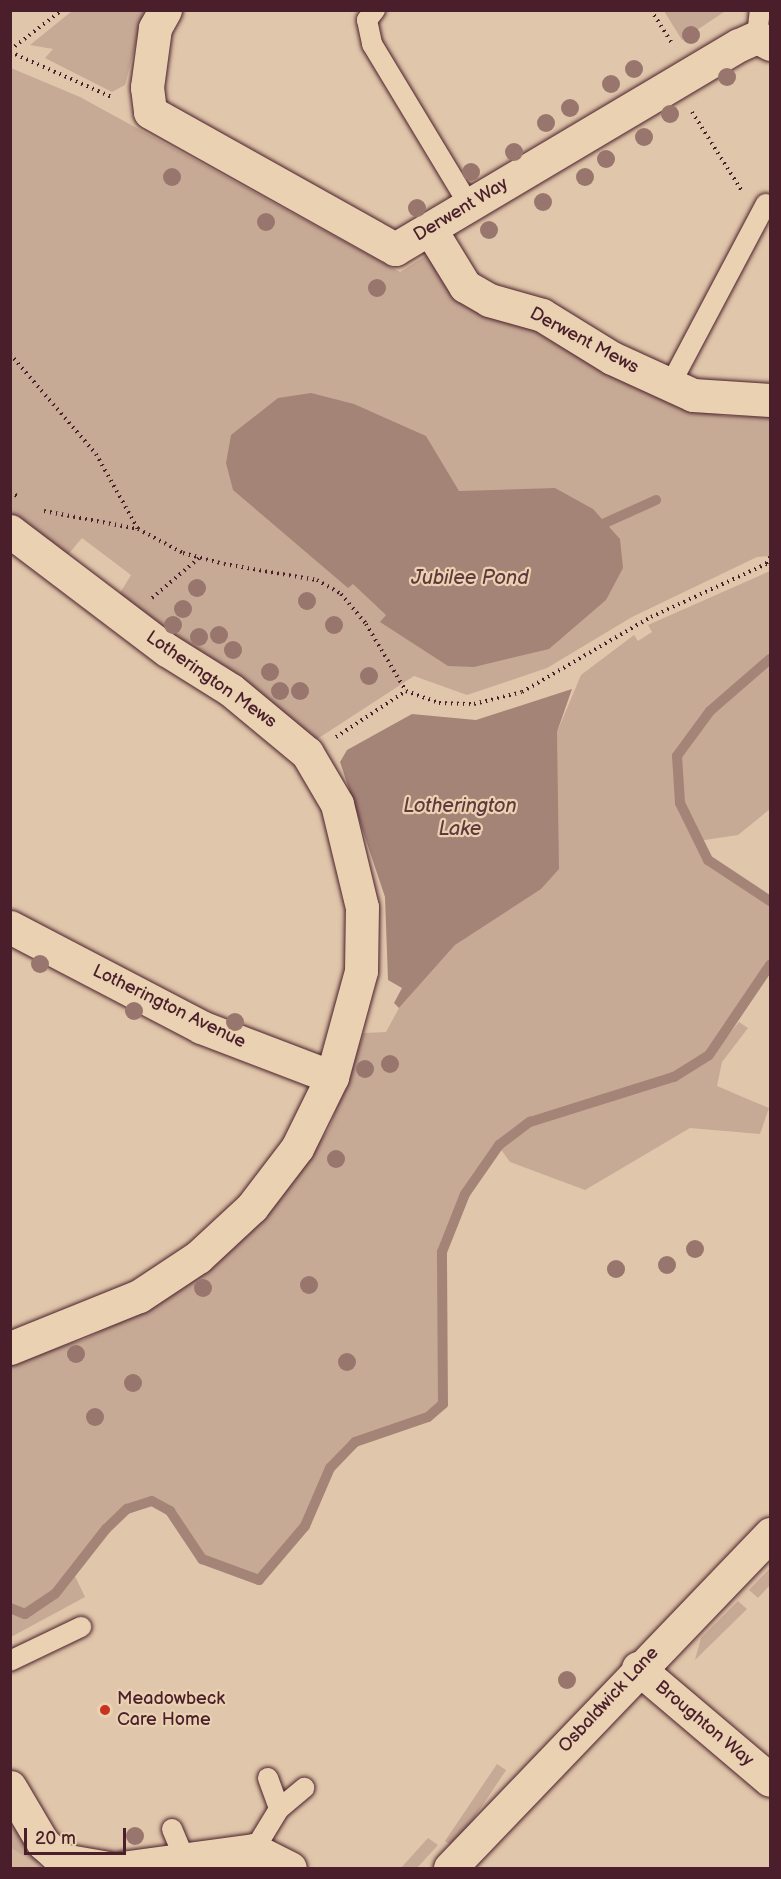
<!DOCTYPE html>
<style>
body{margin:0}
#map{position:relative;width:781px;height:1879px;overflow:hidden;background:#e0c6aa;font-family:"Balsamiq Sans",sans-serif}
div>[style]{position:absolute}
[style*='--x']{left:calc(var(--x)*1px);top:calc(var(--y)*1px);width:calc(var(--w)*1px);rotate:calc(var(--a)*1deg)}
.built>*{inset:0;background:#d3b89f}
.green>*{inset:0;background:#c7aa95;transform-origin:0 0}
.water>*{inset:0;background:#a58478}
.stream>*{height:10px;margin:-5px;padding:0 5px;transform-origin:5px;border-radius:5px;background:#a58478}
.path>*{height:4px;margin-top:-2px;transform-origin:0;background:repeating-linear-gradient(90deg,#4a1f2b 0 1.5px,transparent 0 6px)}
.roads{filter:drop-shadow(0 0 2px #4a1f2b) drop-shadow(0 0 2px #4a1f2b)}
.lane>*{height:20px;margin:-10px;padding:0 10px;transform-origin:10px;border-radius:10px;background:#ead1b2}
.street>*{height:33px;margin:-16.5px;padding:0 16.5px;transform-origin:16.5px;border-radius:16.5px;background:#ead1b2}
.trees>*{width:18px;height:18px;margin:-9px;border-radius:50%;background:#98766d}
.dots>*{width:16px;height:16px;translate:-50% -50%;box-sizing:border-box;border:3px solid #ead1b2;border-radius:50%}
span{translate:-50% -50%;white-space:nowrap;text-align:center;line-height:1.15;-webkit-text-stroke:4.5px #ead1b2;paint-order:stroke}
.street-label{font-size:18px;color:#4a1f2b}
.poi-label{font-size:18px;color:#4a1f2b}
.left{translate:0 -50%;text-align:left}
.water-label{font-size:20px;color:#61383e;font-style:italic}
.frame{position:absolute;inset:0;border:12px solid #4a1f2b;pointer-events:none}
.scale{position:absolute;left:24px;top:1828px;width:102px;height:27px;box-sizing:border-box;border:3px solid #4a1f2b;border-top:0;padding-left:8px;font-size:18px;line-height:21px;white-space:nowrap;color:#4a1f2b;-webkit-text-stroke:4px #ead1b2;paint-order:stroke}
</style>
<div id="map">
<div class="built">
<div style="clip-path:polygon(11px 1848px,37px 1864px,44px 1868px,11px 1868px)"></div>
</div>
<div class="green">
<div style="clip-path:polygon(727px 10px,682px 40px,664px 11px,664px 10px)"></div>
<div style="clip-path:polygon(72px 11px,144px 11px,125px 85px,112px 92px,45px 58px,53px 49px,30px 45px)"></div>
<div style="clip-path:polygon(11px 68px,80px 97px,400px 272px,427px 255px,520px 316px,674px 397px,723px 416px,770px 417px,770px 556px,757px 557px,632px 617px,547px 668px,467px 695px,414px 676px,311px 743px,117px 598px,131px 575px,82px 538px,65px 558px,11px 516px)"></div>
<div style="clip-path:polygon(770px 571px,770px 809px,738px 835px,698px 841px,723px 875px,746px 882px,770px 901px,770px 965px,735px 1024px,709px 1055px,674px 1077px,574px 1105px,530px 1122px,499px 1145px,465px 1194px,442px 1252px,443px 1404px,428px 1417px,355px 1442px,330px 1468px,305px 1526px,259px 1580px,202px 1559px,170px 1511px,152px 1501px,127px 1509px,74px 1574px,85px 1597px,11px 1637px,11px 1360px,83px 1340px,179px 1291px,276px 1202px,329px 1129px,364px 1033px,386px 1032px,399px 1008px,455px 945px,481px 926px,555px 798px,557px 732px,581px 675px,634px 635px,638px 641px,652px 632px,648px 625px)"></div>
<div style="clip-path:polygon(739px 1022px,748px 1028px,722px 1062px,717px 1086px,769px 1108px,760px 1134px,690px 1128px,585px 1190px,510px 1162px,499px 1147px,530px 1125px,574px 1108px,673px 1079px,710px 1056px)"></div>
<div style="clip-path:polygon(770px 1568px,770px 1585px,758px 1598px,749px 1590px)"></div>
<div style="clip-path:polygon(738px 1601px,747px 1609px,695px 1660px,701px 1638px)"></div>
<div style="left:497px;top:1764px;width:11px;height:93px;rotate:34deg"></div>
<div style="clip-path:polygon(10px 1822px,38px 1863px,37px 1864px,11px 1848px)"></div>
<div style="clip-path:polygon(428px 1838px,438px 1845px,417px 1868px,401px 1868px)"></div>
</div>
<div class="water">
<div style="clip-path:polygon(311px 393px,354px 404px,426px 436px,459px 491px,555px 488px,593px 509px,620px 539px,623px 568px,606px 600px,549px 649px,474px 667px,448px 666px,380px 622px,386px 615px,353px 584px,348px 588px,233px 490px,226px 463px,231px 435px,278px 398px)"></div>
<div style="clip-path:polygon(572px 689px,557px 732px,559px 869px,541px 889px,455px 945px,399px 1008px,394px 1003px,402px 988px,388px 980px,385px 897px,340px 762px,347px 750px,412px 714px,476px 720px)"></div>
</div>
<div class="stream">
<div style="--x:605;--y:523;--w:56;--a:-24.3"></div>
<div style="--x:770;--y:659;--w:79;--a:139.1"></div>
<div style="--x:710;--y:711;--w:56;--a:126.3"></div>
<div style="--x:677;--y:756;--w:47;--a:86.3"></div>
<div style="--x:680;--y:803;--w:64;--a:63.8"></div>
<div style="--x:708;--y:860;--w:74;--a:33.5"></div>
<div style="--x:10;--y:1608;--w:16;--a:22"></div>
<div style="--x:25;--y:1614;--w:36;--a:-34"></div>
<div style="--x:55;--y:1594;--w:83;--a:-51.9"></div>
<div style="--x:106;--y:1529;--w:29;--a:-44"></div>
<div style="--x:127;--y:1509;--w:26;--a:-18"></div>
<div style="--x:152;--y:1501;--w:21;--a:29"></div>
<div style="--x:170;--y:1511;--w:58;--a:56.3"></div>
<div style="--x:202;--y:1559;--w:61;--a:20.2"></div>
<div style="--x:259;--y:1580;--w:71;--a:-49.6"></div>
<div style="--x:305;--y:1526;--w:63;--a:-66.7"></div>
<div style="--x:330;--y:1468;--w:36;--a:-46"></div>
<div style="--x:355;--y:1442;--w:77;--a:-18.9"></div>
<div style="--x:428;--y:1417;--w:20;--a:-41"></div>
<div style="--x:443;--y:1404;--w:152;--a:-90.4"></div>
<div style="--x:442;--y:1252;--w:62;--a:-68.4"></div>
<div style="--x:465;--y:1194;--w:60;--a:-55.2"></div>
<div style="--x:499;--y:1145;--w:39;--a:-37"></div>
<div style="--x:530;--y:1122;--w:151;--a:-17.4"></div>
<div style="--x:674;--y:1077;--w:41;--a:-32.2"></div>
<div style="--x:709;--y:1055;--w:109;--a:-55.9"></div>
</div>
<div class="path">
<div style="--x:651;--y:10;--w:41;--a:57.8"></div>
<div style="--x:10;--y:50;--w:66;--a:-37.6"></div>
<div style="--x:10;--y:52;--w:114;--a:23.9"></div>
<div style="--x:692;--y:112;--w:93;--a:57.7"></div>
<div style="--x:10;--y:354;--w:132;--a:49.3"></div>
<div style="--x:96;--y:454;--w:86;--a:60.8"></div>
<div style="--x:10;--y:492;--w:10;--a:29"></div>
<div style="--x:44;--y:511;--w:96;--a:10.8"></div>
<div style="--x:138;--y:529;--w:51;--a:28.1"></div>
<div style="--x:183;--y:553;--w:42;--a:15"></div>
<div style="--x:224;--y:564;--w:94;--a:9.8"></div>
<div style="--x:317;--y:580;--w:28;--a:30"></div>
<div style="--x:341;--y:594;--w:39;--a:50"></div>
<div style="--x:366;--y:624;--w:78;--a:59.2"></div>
<div style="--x:406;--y:691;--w:35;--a:20"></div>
<div style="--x:439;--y:703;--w:35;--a:2"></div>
<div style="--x:474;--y:704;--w:49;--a:-14"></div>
<div style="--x:522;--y:692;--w:149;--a:-30.2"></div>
<div style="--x:651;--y:617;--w:127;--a:-24.7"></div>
<div style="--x:770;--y:557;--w:8;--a:120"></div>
<div style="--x:766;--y:564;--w:4;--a:27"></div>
<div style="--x:152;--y:598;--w:62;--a:-40.4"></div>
<div style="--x:336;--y:737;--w:84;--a:-33.3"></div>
</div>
<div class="roads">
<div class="lane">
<div style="--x:375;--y:10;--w:13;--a:129"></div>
<div style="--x:367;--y:20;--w:25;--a:78"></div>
<div style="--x:372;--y:44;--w:188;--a:58.9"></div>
<div style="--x:757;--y:37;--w:27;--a:-84"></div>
<div style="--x:670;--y:385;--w:205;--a:-62.1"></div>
<div style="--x:10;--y:1661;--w:79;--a:-25.6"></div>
<div style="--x:268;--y:1778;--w:33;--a:70"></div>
<div style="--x:172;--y:1829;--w:30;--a:67"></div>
<div style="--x:254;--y:1850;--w:48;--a:-58.6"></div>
<div style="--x:279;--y:1809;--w:33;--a:-40"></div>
</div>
<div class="street">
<div style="--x:165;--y:10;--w:21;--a:119"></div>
<div style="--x:155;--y:28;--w:60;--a:97.7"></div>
<div style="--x:147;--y:87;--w:25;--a:83"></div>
<div style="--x:150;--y:112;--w:281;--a:29.2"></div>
<div style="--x:395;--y:249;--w:400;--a:-30.7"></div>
<div style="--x:739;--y:45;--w:20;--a:-24"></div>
<div style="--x:757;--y:37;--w:15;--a:28"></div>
<div style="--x:430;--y:229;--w:67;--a:58.4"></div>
<div style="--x:465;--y:286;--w:28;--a:30"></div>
<div style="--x:489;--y:300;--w:55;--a:15.8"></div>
<div style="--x:542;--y:315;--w:82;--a:31.6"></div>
<div style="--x:612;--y:358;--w:89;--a:24.6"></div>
<div style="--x:693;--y:395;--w:77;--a:3.7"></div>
<div style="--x:10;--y:531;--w:197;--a:37.2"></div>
<div style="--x:167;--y:650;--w:75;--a:32"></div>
<div style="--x:231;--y:690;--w:99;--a:39.7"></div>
<div style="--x:307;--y:753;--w:59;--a:59.5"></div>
<div style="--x:337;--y:804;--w:106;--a:76.4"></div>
<div style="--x:362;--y:907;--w:64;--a:90.9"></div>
<div style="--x:361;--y:971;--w:110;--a:105.3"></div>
<div style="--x:332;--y:1077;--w:79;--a:116.2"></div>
<div style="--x:297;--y:1148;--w:74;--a:127.3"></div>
<div style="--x:252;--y:1207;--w:74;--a:137.2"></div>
<div style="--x:198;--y:1257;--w:71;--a:146.5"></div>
<div style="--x:139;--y:1296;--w:139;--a:158"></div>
<div style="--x:10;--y:927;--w:216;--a:27.6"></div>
<div style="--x:201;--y:1027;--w:140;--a:20.9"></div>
<div style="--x:638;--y:1668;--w:173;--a:40.3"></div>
<div style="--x:10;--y:1787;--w:65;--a:59.5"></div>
<div style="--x:43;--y:1843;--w:25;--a:42"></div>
<div style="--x:62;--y:1860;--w:47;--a:9.9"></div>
<div style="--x:121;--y:1868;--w:134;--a:-7.7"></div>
<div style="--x:254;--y:1850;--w:40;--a:26.6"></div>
<div style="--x:450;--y:1868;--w:463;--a:-46.2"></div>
</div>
</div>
<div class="trees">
<div style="left:691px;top:35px"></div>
<div style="left:634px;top:69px"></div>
<div style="left:727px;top:77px"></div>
<div style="left:611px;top:84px"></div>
<div style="left:570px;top:108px"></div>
<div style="left:670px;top:114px"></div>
<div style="left:546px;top:123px"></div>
<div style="left:644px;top:137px"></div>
<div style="left:514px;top:152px"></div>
<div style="left:606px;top:159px"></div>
<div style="left:471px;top:172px"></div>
<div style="left:172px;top:177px"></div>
<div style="left:585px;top:177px"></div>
<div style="left:543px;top:202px"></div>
<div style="left:417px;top:208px"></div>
<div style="left:266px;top:222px"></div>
<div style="left:489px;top:230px"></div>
<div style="left:377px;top:288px"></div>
<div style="left:197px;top:588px"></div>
<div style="left:307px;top:601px"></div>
<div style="left:183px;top:609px"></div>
<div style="left:173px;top:625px"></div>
<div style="left:334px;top:625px"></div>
<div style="left:219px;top:635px"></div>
<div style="left:199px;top:637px"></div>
<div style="left:233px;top:650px"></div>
<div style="left:270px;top:672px"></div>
<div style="left:369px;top:676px"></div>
<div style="left:280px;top:691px"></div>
<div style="left:300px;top:691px"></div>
<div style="left:40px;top:964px"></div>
<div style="left:134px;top:1011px"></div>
<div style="left:235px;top:1022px"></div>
<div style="left:390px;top:1064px"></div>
<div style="left:365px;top:1069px"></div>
<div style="left:336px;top:1159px"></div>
<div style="left:695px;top:1249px"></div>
<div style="left:667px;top:1265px"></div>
<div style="left:616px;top:1269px"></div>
<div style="left:309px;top:1285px"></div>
<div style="left:203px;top:1288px"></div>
<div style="left:76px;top:1354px"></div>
<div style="left:347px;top:1362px"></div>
<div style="left:133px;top:1383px"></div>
<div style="left:95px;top:1417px"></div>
<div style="left:567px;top:1680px"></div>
<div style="left:135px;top:1836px"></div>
</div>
<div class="dots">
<div style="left:105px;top:1710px;background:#c8321e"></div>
</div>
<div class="street-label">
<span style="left:461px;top:210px;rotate:-31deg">Derwent Way</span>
<span style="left:584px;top:341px;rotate:28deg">Derwent Mews</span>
<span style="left:211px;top:680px;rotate:35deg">Lotherington Mews</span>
<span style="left:169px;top:1007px;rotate:26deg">Lotherington Avenue</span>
<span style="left:609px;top:1700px;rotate:-47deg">Osbaldwick Lane</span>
<span style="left:704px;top:1724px;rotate:40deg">Broughton Way</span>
</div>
<div class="poi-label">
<span class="left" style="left:117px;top:1710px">Meadowbeck<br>Care Home</span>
</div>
<div class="water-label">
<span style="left:470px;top:578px">Jubilee Pond</span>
<span style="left:460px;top:818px">Lotherington<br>Lake</span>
</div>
<div class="frame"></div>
<div class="scale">20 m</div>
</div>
